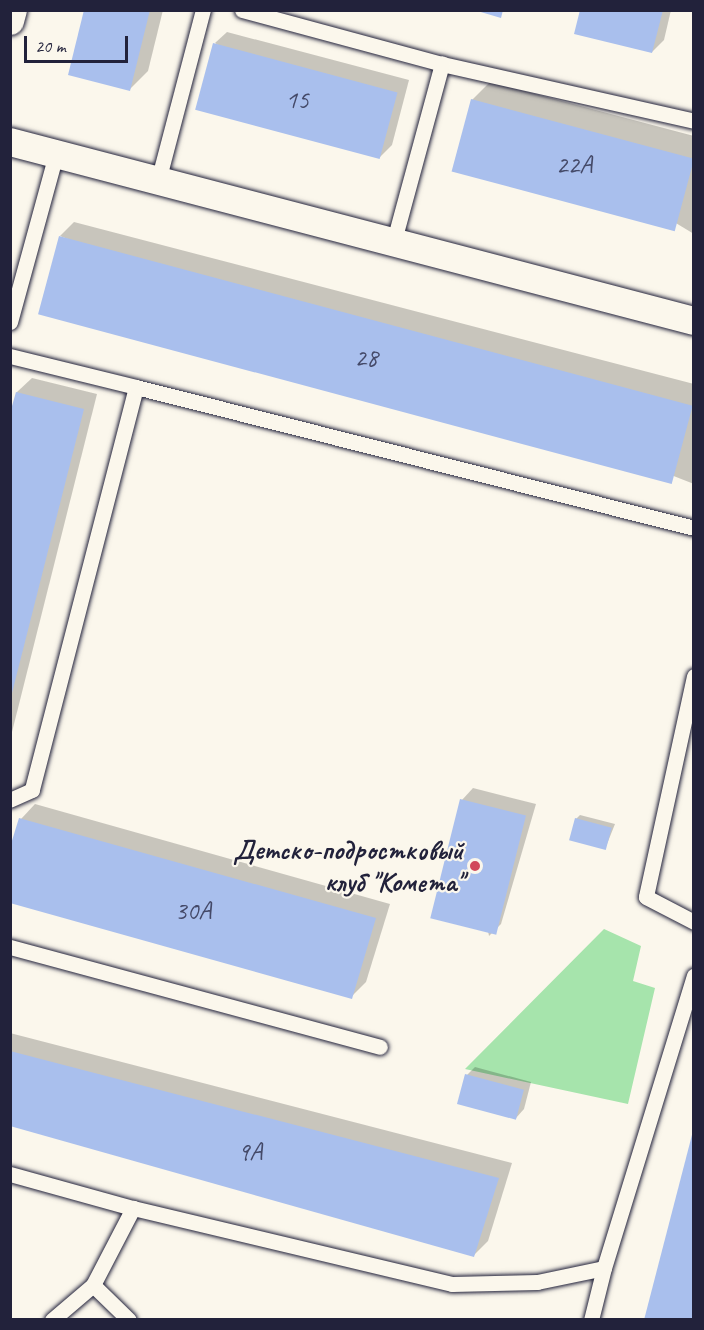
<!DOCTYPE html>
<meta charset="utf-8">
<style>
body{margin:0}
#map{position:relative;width:704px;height:1330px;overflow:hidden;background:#fbf7ec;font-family:Caveat,sans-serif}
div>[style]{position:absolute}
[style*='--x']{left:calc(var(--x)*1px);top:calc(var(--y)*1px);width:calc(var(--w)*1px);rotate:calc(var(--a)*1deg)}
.green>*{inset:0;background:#a6e4ac}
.shadow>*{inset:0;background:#0003}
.building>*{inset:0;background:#a9bfed;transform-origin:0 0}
.roads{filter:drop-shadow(0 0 2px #22223b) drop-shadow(0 0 2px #22223b)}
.service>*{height:15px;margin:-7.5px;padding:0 7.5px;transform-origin:7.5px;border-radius:7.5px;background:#fbf7ec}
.minor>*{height:28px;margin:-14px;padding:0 14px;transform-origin:14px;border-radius:14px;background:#fbf7ec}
.dots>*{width:16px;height:16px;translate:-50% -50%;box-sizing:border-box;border:3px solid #fbf7ec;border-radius:50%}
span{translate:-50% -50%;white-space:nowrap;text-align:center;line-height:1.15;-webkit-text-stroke:4.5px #fbf7ec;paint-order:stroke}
.number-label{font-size:26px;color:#444968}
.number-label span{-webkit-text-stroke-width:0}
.poi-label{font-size:28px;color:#22223b;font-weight:700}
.right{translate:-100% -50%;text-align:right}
.frame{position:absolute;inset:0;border:12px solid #22223b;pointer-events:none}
.scale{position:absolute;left:24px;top:36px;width:104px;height:27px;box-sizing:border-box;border:3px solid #22223b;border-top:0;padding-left:8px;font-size:18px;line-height:21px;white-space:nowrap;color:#22223b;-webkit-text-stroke:4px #fbf7ec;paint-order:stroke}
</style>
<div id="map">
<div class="green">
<div style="clip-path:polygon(604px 929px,641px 946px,633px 981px,655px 988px,628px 1104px,465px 1069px)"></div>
</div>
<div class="shadow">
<div style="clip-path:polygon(85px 10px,163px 10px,148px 71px,130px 89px)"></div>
<div style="clip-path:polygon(582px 10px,671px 10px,664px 40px,652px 52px)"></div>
<div style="clip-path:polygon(227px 32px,409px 80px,392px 145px,380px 157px,215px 43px)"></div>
<div style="clip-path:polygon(490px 82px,694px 136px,694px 234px,472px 100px)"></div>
<div style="clip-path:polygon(74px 222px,694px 384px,694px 484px,60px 236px)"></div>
<div style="clip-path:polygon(32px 378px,97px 394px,10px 740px,10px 420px,17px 392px)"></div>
<div style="clip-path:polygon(473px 788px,536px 804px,501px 924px,489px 936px,462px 800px)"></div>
<div style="clip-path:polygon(35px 804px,390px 904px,366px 982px,351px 997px,21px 819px)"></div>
<div style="clip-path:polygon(580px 815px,615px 824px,605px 849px,576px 819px)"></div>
<div style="clip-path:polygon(10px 1033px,512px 1163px,488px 1241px,474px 1255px,10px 1125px)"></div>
<div style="clip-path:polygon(475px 1067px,531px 1082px,524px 1109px,516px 1118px,467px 1075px)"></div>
<div style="clip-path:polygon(694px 1134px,694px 1320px,645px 1320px)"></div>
</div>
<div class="building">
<div style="clip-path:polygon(84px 10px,150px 10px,130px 91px,68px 75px)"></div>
<div style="clip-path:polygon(474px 10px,503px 10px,501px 18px)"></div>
<div style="clip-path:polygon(580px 10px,663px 10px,652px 53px,574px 34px)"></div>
<div style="left:213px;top:43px;width:191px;height:69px;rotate:15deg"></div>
<div style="left:471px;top:99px;width:231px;height:75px;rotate:15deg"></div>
<div style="left:59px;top:236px;width:656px;height:81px;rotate:15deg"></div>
<div style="clip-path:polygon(16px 392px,84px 409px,11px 697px,10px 413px)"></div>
<div style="left:460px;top:799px;width:68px;height:123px;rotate:14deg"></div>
<div style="clip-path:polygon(19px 818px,376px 918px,352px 999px,10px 903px,10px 847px)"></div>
<div style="left:575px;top:818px;width:38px;height:23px;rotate:15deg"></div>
<div style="clip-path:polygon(10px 1051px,499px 1178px,474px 1257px,10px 1126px)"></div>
<div style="left:465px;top:1074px;width:61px;height:31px;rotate:15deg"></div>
<div style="clip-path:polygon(693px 1131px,694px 1320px,644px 1320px)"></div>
</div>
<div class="roads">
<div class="service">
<div style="--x:242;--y:10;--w:207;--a:15.1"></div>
<div style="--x:442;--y:64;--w:258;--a:12.7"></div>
<div style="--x:158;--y:181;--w:177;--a:-75.3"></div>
<div style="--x:393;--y:244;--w:187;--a:-74.8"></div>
<div style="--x:10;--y:322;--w:174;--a:-74.7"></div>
<div style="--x:10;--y:356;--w:130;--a:13.8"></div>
<div style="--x:136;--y:387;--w:416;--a:104.5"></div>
<div style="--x:32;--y:790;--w:24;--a:156"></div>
<div style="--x:136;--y:387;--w:576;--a:14.18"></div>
<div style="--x:694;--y:676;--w:226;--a:102.3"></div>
<div style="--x:646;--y:897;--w:54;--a:27.5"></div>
<div style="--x:10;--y:947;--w:383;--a:15.1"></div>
<div style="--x:10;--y:1174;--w:128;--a:15.5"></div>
<div style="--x:133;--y:1208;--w:328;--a:13.4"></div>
<div style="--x:452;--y:1284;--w:85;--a:-1.3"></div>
<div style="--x:537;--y:1282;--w:68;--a:-11.8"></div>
<div style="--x:604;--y:1268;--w:306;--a:-72.9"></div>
<div style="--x:93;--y:1285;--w:50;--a:44.2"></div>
<div style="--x:52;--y:1320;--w:54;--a:-40.5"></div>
<div style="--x:93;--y:1285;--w:87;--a:-62.5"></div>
<div style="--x:591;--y:1320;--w:54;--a:-76"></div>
</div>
<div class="minor">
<div style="--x:10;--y:21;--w:11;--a:-75"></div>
<div style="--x:10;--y:142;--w:707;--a:14.67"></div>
</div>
</div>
<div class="dots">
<div style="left:475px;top:866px;background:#d1495b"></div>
</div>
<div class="number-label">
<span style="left:297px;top:100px">15</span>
<span style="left:574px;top:165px">22А</span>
<span style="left:366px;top:358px">28</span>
<span style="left:193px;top:911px">30А</span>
<span style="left:250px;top:1152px">9А</span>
</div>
<div class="poi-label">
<span class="right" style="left:463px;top:866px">Детско-подростковый<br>клуб "Комета"</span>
</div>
<div class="frame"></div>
<div class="scale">20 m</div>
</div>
